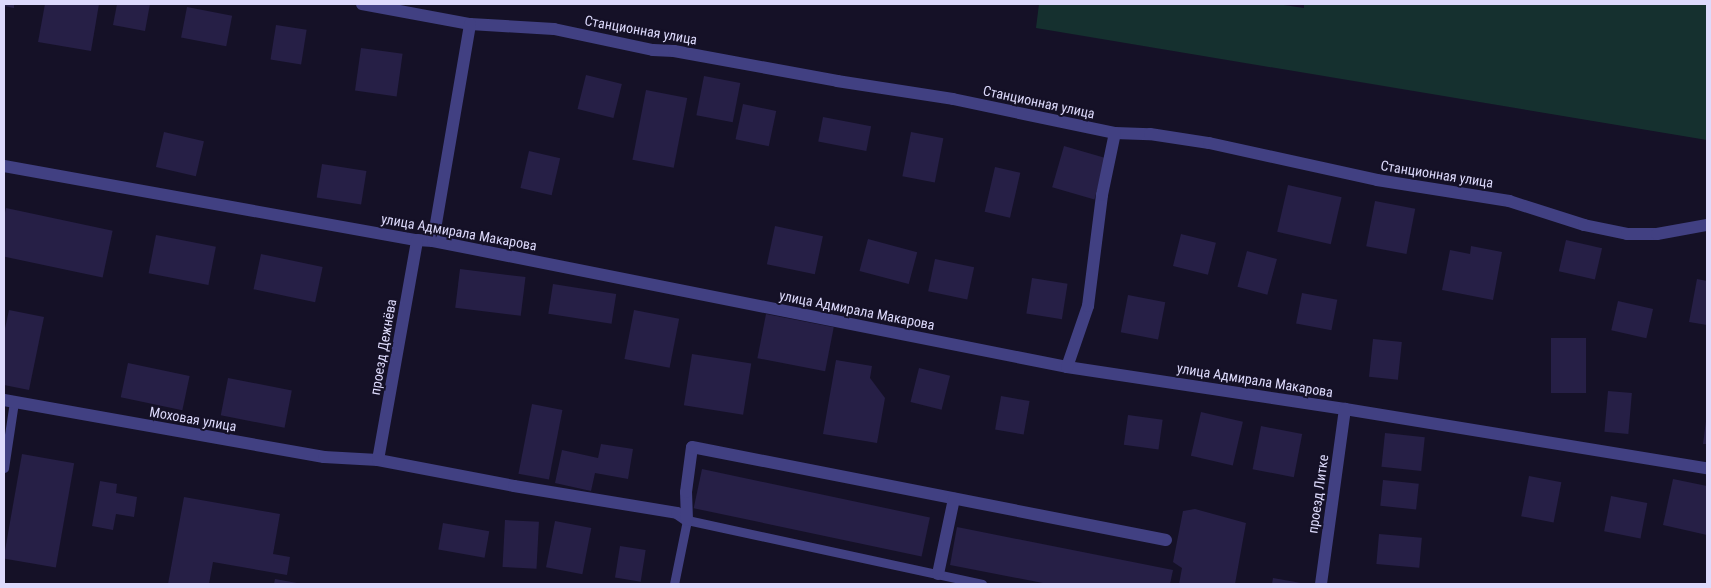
<!DOCTYPE html>
<meta charset="utf-8">
<style>
body{margin:0}
#map{position:relative;width:1711px;height:588px;overflow:hidden;background:#151127;font-family:"Roboto Condensed",sans-serif}
div>[style]{position:absolute}
[style*='--x']{left:calc(var(--x)*1px);top:calc(var(--y)*1px);width:calc(var(--w)*1px);rotate:calc(var(--a)*1deg)}
.green>*{inset:0;background:#15302f}
.building>*{inset:0;background:#261f46;transform-origin:0 0}
.service>*{height:9px;margin:-4.5px;padding:0 4.5px;transform-origin:4.5px;border-radius:4.5px;background:#414082}
.minor>*{height:12px;margin:-6px;padding:0 6px;transform-origin:6px;border-radius:6px;background:#414082}
span{translate:-50% -50%;white-space:nowrap;text-align:center;line-height:1.15;-webkit-text-stroke:4px #151127;paint-order:stroke}
.street-label{font-size:14px;color:#dddafc}
.frame{position:absolute;inset:0;border:5px solid #dddafc;pointer-events:none}
</style>
<div id="map">
<div class="green">
<div style="clip-path:polygon(1039px 4px,1277px 4px,1304px 8px,1304px 4px,1707px 4px,1707px 140px,1036px 28px)"></div>
</div>
<div class="building">
<div style="clip-path:polygon(4px 4px,14px 4px,14px 8px,4px 6px)"></div>
<div style="clip-path:polygon(45px 4px,99px 4px,91px 51px,38px 42px)"></div>
<div style="clip-path:polygon(117px 4px,150px 4px,145px 31px,113px 25px)"></div>
<div style="left:187px;top:7px;width:46px;height:31px;rotate:11deg"></div>
<div style="left:276px;top:25px;width:31px;height:35px;rotate:9deg"></div>
<div style="left:361px;top:48px;width:42px;height:43px;rotate:8deg"></div>
<div style="left:586px;top:75px;width:37px;height:35px;rotate:14deg"></div>
<div style="left:704px;top:76px;width:37px;height:40px;rotate:11deg"></div>
<div style="left:646px;top:90px;width:42px;height:71px;rotate:11deg"></div>
<div style="left:743px;top:104px;width:34px;height:36px;rotate:12deg"></div>
<div style="left:823px;top:117px;width:49px;height:25px;rotate:11deg"></div>
<div style="left:164px;top:132px;width:41px;height:36px;rotate:13deg"></div>
<div style="left:911px;top:132px;width:33px;height:45px;rotate:11deg"></div>
<div style="left:1064px;top:146px;width:44px;height:43px;rotate:16deg"></div>
<div style="left:529px;top:151px;width:32px;height:38px;rotate:13deg"></div>
<div style="left:322px;top:164px;width:45px;height:34px;rotate:9deg"></div>
<div style="left:995px;top:167px;width:26px;height:46px;rotate:13deg"></div>
<div style="left:1288px;top:185px;width:55px;height:48px;rotate:13deg"></div>
<div style="left:1375px;top:201px;width:41px;height:46px;rotate:11deg"></div>
<div style="left:6px;top:208px;width:109px;height:48px;rotate:12deg"></div>
<div style="left:775px;top:226px;width:49px;height:39px;rotate:12deg"></div>
<div style="left:1181px;top:234px;width:36px;height:33px;rotate:14deg"></div>
<div style="left:156px;top:235px;width:61px;height:39px;rotate:11deg"></div>
<div style="left:868px;top:239px;width:51px;height:33px;rotate:15deg"></div>
<div style="left:1566px;top:240px;width:37px;height:32px;rotate:13deg"></div>
<div style="clip-path:polygon(1471px 246px,1502px 252px,1493px 300px,1442px 290px,1450px 250px,1470px 254px)"></div>
<div style="left:1247px;top:251px;width:31px;height:37px;rotate:15deg"></div>
<div style="left:261px;top:254px;width:63px;height:36px;rotate:12deg"></div>
<div style="left:935px;top:259px;width:40px;height:33px;rotate:12deg"></div>
<div style="left:460px;top:269px;width:66px;height:39px;rotate:7deg"></div>
<div style="left:1032px;top:278px;width:36px;height:36px;rotate:9deg"></div>
<div style="clip-path:polygon(1697px 279px,1707px 281px,1707px 325px,1689px 322px)"></div>
<div style="left:553px;top:284px;width:64px;height:30px;rotate:9deg"></div>
<div style="left:1302px;top:293px;width:36px;height:31px;rotate:11deg"></div>
<div style="left:1128px;top:295px;width:38px;height:38px;rotate:11deg"></div>
<div style="left:1618px;top:301px;width:36px;height:30px;rotate:13deg"></div>
<div style="clip-path:polygon(9px 310px,44px 317px,29px 390px,4px 385px,4px 333px)"></div>
<div style="left:634px;top:310px;width:46px;height:50px;rotate:11deg"></div>
<div style="left:766px;top:314px;width:69px;height:45px;rotate:11deg"></div>
<div style="left:1551px;top:338px;width:35px;height:55px"></div>
<div style="left:1373px;top:339px;width:29px;height:38px;rotate:6deg"></div>
<div style="left:692px;top:354px;width:60px;height:52px;rotate:9deg"></div>
<div style="clip-path:polygon(836px 360px,872px 366px,870px 378px,885px 398px,877px 443px,823px 434px)"></div>
<div style="left:128px;top:363px;width:63px;height:35px;rotate:12deg"></div>
<div style="left:919px;top:368px;width:32px;height:35px;rotate:14deg"></div>
<div style="left:228px;top:378px;width:65px;height:38px;rotate:11deg"></div>
<div style="left:1608px;top:391px;width:24px;height:41px;rotate:5deg"></div>
<div style="left:1001px;top:396px;width:29px;height:34px;rotate:10deg"></div>
<div style="left:532px;top:404px;width:31px;height:71px;rotate:11deg"></div>
<div style="left:1201px;top:412px;width:43px;height:45px;rotate:13deg"></div>
<div style="left:1128px;top:415px;width:35px;height:30px;rotate:8deg"></div>
<div style="clip-path:polygon(1706px 421px,1707px 421px,1707px 444px,1703px 444px)"></div>
<div style="left:1261px;top:426px;width:42px;height:44px;rotate:11deg"></div>
<div style="left:1385px;top:433px;width:40px;height:34px;rotate:6deg"></div>
<div style="clip-path:polygon(601px 444px,633px 449px,628px 479px,595px 473px,591px 491px,555px 483px,562px 450px,598px 458px)"></div>
<div style="left:22px;top:454px;width:53px;height:106px;rotate:10deg"></div>
<div style="left:702px;top:469px;width:233px;height:40px;rotate:12deg"></div>
<div style="left:1529px;top:476px;width:33px;height:41px;rotate:11deg"></div>
<div style="clip-path:polygon(1673px 479px,1707px 486px,1707px 535px,1663px 525px)"></div>
<div style="left:1383px;top:480px;width:36px;height:26px;rotate:6deg"></div>
<div style="clip-path:polygon(100px 481px,117px 484px,116px 493px,137px 497px,134px 517px,116px 514px,113px 530px,92px 526px)"></div>
<div style="left:1611px;top:496px;width:37px;height:36px;rotate:11deg"></div>
<div style="clip-path:polygon(184px 497px,280px 514px,273px 554px,290px 557px,287px 575px,213px 562px,209px 584px,168px 584px)"></div>
<div style="clip-path:polygon(1195px 509px,1246px 523px,1235px 584px,1179px 584px,1182px 568px,1173px 562px,1183px 511px)"></div>
<div style="left:505px;top:520px;width:34px;height:47px;rotate:3deg"></div>
<div style="left:555px;top:521px;width:37px;height:47px;rotate:11deg"></div>
<div style="left:443px;top:523px;width:47px;height:27px;rotate:10deg"></div>
<div style="clip-path:polygon(957px 527px,1173px 570px,1170px 584px,1048px 584px,950px 565px)"></div>
<div style="left:1379px;top:534px;width:43px;height:30px;rotate:5deg"></div>
<div style="left:620px;top:546px;width:26px;height:32px;rotate:9deg"></div>
<div style="clip-path:polygon(1273px 578px,1301px 583px,1300px 584px,1272px 584px)"></div>
<div style="clip-path:polygon(275px 579px,297px 583px,297px 584px,274px 584px)"></div>
</div>
<div class="service">
<div style="--x:4;--y:468;--w:67;--a:-81.4"></div>
<div style="--x:674;--y:584;--w:65;--a:-78.5"></div>
<div style="--x:687;--y:520;--w:302;--a:12.2"></div>
</div>
<div class="minor">
<div style="--x:362;--y:4;--w:110;--a:10.5"></div>
<div style="--x:470;--y:24;--w:84;--a:3.4"></div>
<div style="--x:554;--y:29;--w:101;--a:12"></div>
<div style="--x:653;--y:50;--w:21;--a:3"></div>
<div style="--x:674;--y:51;--w:166;--a:10.4"></div>
<div style="--x:837;--y:81;--w:117;--a:8.8"></div>
<div style="--x:953;--y:99;--w:166;--a:11.9"></div>
<div style="--x:1115;--y:133;--w:35;--a:2"></div>
<div style="--x:1150;--y:134;--w:60;--a:8.7"></div>
<div style="--x:1209;--y:143;--w:172;--a:12.4"></div>
<div style="--x:1377;--y:180;--w:134;--a:9"></div>
<div style="--x:1509;--y:201;--w:79;--a:17.7"></div>
<div style="--x:1584;--y:225;--w:44;--a:11.8"></div>
<div style="--x:1627;--y:234;--w:30;--a:0"></div>
<div style="--x:1657;--y:234;--w:51;--a:-10.2"></div>
<div style="--x:4;--y:166;--w:420;--a:10.2"></div>
<div style="--x:417;--y:240;--w:16;--a:4"></div>
<div style="--x:433;--y:241;--w:646;--a:11.24"></div>
<div style="--x:1067;--y:367;--w:281;--a:8.6"></div>
<div style="--x:1345;--y:409;--w:367;--a:9.3"></div>
<div style="--x:433;--y:241;--w:220;--a:-80.3"></div>
<div style="--x:1067;--y:367;--w:65;--a:-71"></div>
<div style="--x:1088;--y:306;--w:112;--a:-82.8"></div>
<div style="--x:1102;--y:195;--w:63;--a:-78.2"></div>
<div style="--x:4;--y:400;--w:325;--a:10.1"></div>
<div style="--x:324;--y:457;--w:54;--a:3.2"></div>
<div style="--x:378;--y:460;--w:138;--a:10.8"></div>
<div style="--x:514;--y:486;--w:165;--a:9.4"></div>
<div style="--x:677;--y:513;--w:12;--a:35"></div>
<div style="--x:687;--y:520;--w:28;--a:-92"></div>
<div style="--x:686;--y:492;--w:45;--a:-82.4"></div>
<div style="--x:692;--y:447;--w:483;--a:11.1"></div>
<div style="--x:378;--y:460;--w:223;--a:-79.9"></div>
<div style="--x:938;--y:574;--w:77;--a:-78"></div>
<div style="--x:1321;--y:584;--w:177;--a:-82.2"></div>
</div>
<div class="street-label">
<span style="left:641px;top:30px;rotate:10deg">Станционная улица</span>
<span style="left:1039px;top:102px;rotate:12deg">Станционная улица</span>
<span style="left:1437px;top:174px;rotate:9deg">Станционная улица</span>
<span style="left:459px;top:232px;rotate:10deg">улица Адмирала Макарова</span>
<span style="left:857px;top:310px;rotate:11deg">улица Адмирала Макарова</span>
<span style="left:383px;top:347px;rotate:-80deg">проезд Дежнёва</span>
<span style="left:1255px;top:380px;rotate:9deg">улица Адмирала Макарова</span>
<span style="left:193px;top:419px;rotate:10deg">Моховая улица</span>
<span style="left:1318px;top:494px;rotate:-82deg">проезд Литке</span>
</div>
<div class="frame"></div>
</div>
